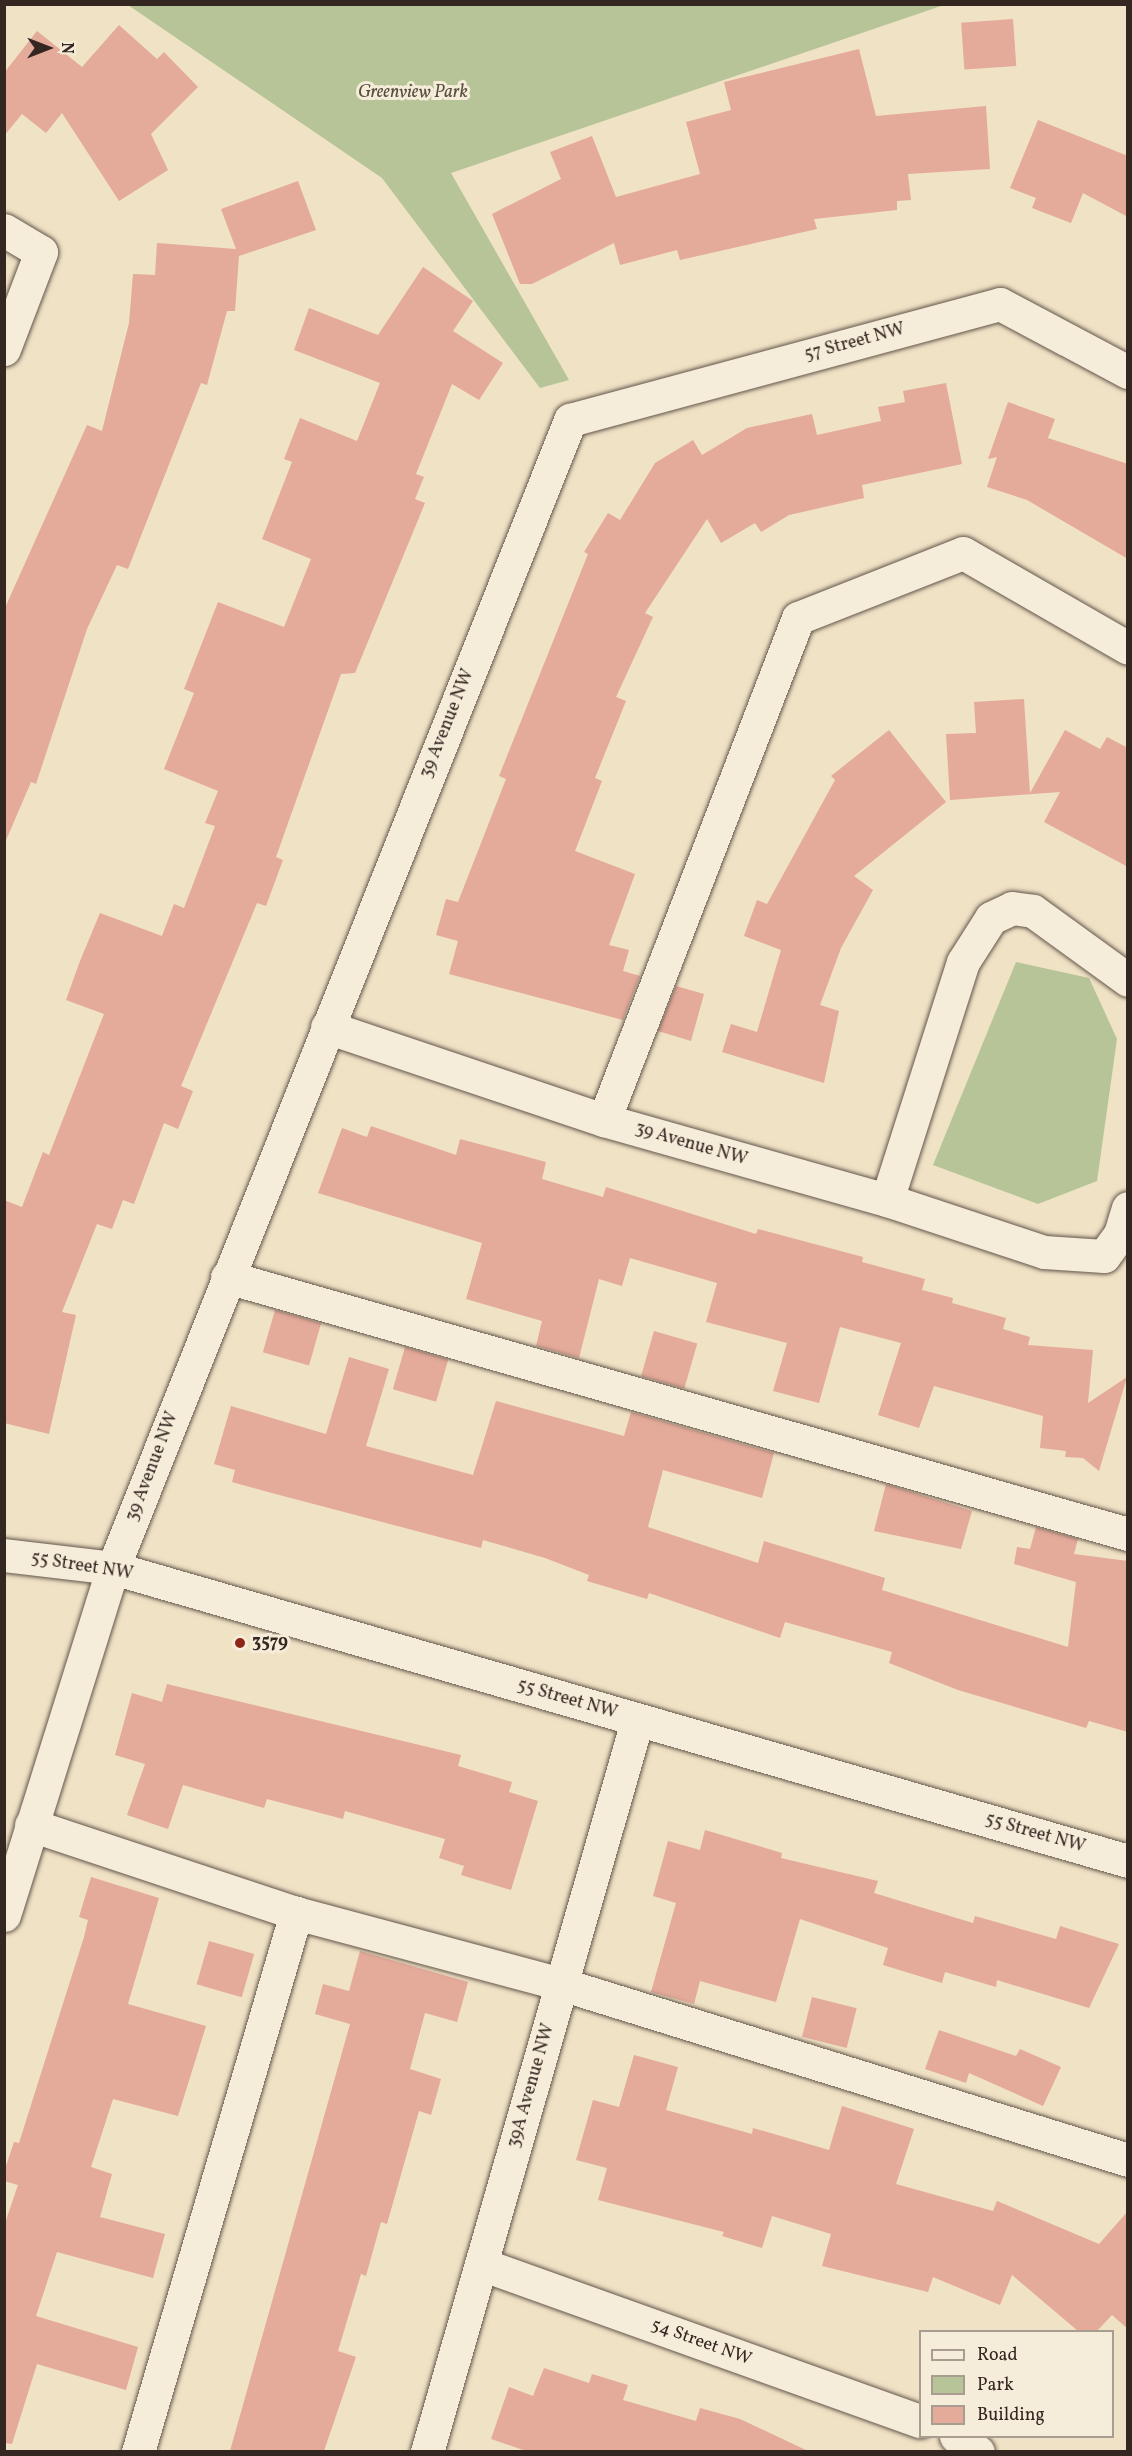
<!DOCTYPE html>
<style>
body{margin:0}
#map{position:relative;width:1132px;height:2456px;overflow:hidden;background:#f0e2c5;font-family:Vollkorn,serif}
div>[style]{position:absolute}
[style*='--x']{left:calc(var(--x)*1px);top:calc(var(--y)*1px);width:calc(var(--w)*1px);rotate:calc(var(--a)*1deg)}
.green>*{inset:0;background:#b6c497}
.building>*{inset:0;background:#e4aa9a;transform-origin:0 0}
.roads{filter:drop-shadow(0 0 2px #63564b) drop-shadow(0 0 2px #63564b)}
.minor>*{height:33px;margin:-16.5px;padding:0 16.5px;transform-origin:16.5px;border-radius:16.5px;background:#f5ecd9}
.dots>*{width:16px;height:16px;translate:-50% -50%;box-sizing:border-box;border:3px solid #f5ecd9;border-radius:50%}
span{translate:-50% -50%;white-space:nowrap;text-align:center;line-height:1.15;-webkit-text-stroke:6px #f5ecd9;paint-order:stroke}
.park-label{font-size:18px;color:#544e3f;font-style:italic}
.street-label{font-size:18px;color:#342722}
.poi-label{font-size:18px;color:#342722;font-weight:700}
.left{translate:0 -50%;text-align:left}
.frame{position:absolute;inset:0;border:6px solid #342722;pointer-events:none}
.legend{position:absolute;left:919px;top:2330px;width:195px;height:108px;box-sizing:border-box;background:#f5ecd9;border:2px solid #a89d90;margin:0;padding:8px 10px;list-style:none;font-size:18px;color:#342722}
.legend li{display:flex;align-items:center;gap:12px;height:30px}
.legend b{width:30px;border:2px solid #a89d90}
.north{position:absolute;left:18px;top:18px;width:60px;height:60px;-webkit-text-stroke:4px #f5ecd9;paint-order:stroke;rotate:90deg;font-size:16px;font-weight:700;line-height:24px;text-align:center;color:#342722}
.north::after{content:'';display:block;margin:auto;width:21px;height:27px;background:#342722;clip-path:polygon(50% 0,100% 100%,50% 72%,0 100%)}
</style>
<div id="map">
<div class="green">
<div style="clip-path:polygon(128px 5px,944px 5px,451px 173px,569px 380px,540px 388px,382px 178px)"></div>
<div style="clip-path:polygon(1016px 962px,1089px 978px,1117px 1039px,1097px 1181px,1038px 1204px,933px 1165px)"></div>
</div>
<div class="building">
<div style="left:1013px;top:19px;width:47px;height:52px;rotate:86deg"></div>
<div style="clip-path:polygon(119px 25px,157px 59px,164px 52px,198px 87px,151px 134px,168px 170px,119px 201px,62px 113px,46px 133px,22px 114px,4px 136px,4px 73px,37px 31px,82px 67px)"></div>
<div style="clip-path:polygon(859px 49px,876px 116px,986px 106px,990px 169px,908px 174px,911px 200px,897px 201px,897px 210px,814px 219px,817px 229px,680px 260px,677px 250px,620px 265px,614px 243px,532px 284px,520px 284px,492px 214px,561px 179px,550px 152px,592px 136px,616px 197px,700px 174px,686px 122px,731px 110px,724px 82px)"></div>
<div style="clip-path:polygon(1038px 120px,1128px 156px,1128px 217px,1083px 193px,1071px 223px,1032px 208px,1036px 198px,1010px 188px)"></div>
<div style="clip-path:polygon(298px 181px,316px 230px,239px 256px,235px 311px,227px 311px,207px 385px,201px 383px,128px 569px,117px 565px,87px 629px,36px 784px,31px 782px,4px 845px,4px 610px,87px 425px,102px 431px,129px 323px,133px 274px,155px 275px,157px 243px,236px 249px,221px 209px)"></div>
<div style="clip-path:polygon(423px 267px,473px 301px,453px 331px,503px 363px,479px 400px,452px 384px,416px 474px,424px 477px,415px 499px,425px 503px,355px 673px,341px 674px,276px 857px,283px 860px,266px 906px,257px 903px,181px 1086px,193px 1091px,178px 1129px,164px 1123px,134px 1204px,123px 1200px,112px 1229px,97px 1224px,62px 1312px,76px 1315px,49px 1434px,4px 1423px,4px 1200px,22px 1207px,43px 1152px,49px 1155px,104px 1014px,66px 1000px,80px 961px,100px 913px,162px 936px,174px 904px,184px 908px,215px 826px,205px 823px,218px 791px,164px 769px,194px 693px,184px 689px,218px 602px,284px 627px,311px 559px,262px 539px,292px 462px,284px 459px,300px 418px,357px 441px,380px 383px,294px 350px,309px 308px,378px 335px)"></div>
<div style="clip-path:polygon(946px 383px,962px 464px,862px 485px,864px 498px,789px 515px,761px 532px,755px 523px,721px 543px,707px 519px,645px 613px,653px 617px,616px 697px,626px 701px,595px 778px,602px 781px,575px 851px,635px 874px,609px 945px,629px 950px,623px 971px,640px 976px,623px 1020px,449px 974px,458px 941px,436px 935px,446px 899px,458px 902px,506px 779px,499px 776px,588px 554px,584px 552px,608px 513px,620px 520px,655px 463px,693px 440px,702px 455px,747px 428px,812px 414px,817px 435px,881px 421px,878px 407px,905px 402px,903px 391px)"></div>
<div style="clip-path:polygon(1008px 402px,1055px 419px,1048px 438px,1128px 464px,1128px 559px,1027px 500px,987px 487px,997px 457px,988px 459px)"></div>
<div style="clip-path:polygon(1024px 699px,1030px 793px,1065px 730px,1100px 749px,1107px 737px,1128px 748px,1128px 867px,1044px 822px,1060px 792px,950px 800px,946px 734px,976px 733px,974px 702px)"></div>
<div style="clip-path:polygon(889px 730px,946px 802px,854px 876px,873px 890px,841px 948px,820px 1005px,839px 1011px,824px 1083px,722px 1052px,731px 1024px,757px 1032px,781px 950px,744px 936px,757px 900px,767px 904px,835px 780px,831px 776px)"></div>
<div style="clip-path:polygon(676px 986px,704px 994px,691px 1041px,658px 1031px)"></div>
<div style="clip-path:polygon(371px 1126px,456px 1155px,460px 1139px,546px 1162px,542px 1179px,603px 1197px,606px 1187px,756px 1234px,758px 1229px,863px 1257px,862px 1262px,925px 1279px,922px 1290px,953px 1298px,952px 1303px,1006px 1318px,1003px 1329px,1030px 1337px,1028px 1345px,1093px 1350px,1088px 1403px,1127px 1377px,1099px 1471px,1083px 1458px,1065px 1457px,1066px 1451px,1040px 1448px,1043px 1416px,934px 1386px,919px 1428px,878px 1415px,901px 1343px,840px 1327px,819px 1403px,773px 1391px,787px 1343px,706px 1322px,717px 1283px,630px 1258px,622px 1286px,599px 1279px,579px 1358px,536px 1346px,542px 1321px,466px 1299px,482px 1243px,318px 1193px,342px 1128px,367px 1137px)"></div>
<div style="left:275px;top:1310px;width:48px;height:44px;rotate:16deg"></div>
<div style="left:654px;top:1331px;width:45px;height:47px;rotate:16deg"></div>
<div style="left:405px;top:1347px;width:45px;height:44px;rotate:16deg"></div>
<div style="clip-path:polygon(349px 1357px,389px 1369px,366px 1446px,473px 1475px,496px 1401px,624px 1436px,631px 1412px,774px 1453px,762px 1498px,663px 1470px,648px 1527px,758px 1563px,764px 1541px,885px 1578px,882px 1590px,1068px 1647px,1076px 1582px,1014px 1564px,1017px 1547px,1030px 1549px,1036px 1527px,1078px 1539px,1074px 1554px,1128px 1561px,1128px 1732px,1089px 1721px,1086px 1728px,958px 1690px,889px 1663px,892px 1652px,785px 1622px,780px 1638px,649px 1593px,647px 1599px,587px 1581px,589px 1575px,545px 1558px,483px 1540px,481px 1548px,268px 1492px,232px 1482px,235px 1470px,214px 1464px,231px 1406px,326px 1434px)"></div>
<div style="clip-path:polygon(886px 1484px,972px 1511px,961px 1549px,874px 1531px)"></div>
<div style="clip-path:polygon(167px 1684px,461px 1755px,458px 1766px,512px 1782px,509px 1792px,538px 1801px,511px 1890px,461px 1875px,464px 1866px,439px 1858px,445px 1839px,345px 1811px,343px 1819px,267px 1799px,264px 1808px,183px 1785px,168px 1829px,127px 1815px,145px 1764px,115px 1755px,132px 1693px,162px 1702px)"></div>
<div style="clip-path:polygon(705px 1830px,782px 1853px,781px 1858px,878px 1881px,874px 1893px,973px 1923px,975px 1916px,1056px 1939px,1060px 1926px,1119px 1944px,1089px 2008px,997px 1980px,996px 1987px,945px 1972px,942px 1983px,883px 1965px,888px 1948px,800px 1919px,776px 2002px,700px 1981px,694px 2004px,651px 1992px,676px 1903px,653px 1896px,668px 1841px,700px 1850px)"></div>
<div style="clip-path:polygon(91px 1877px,159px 1898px,128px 2004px,206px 2026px,178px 2116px,113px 2099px,91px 2167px,112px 2174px,100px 2217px,165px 2234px,153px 2278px,57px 2252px,36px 2316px,138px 2347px,126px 2390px,37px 2364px,12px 2444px,4px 2443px,4px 2226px,18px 2185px,4px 2181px,4px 2172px,14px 2142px,19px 2143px,84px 1937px,88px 1920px,79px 1917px)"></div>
<div style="left:209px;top:1941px;width:47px;height:45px;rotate:16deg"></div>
<div style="clip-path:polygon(360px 1951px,468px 1982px,457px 2022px,425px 2013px,410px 2069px,441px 2079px,431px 2115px,419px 2111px,387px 2224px,381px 2222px,366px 2276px,361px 2274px,338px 2351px,356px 2357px,324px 2451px,230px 2451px,350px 2024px,315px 2014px,323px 1984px,349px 1991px)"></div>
<div style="left:812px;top:1997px;width:46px;height:41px;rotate:14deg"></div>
<div style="clip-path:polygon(939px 2030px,1016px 2056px,1020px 2049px,1061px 2067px,1043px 2106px,969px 2073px,966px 2083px,925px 2069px)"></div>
<div style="clip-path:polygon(634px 2055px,678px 2067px,666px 2110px,752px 2134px,753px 2128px,829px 2150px,842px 2106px,914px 2129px,896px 2184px,993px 2211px,997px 2201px,1099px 2244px,1128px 2211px,1128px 2329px,1112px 2315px,1097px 2331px,1078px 2331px,1012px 2275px,1000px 2305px,933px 2277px,928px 2292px,822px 2266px,831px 2234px,772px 2216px,762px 2248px,722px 2236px,724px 2232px,598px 2200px,607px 2168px,576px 2160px,593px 2100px,619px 2107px)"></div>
<div style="clip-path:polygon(544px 2368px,589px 2383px,592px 2374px,628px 2385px,623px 2400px,696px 2421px,700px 2408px,740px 2419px,808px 2451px,526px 2451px,491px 2439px,509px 2387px,533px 2396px)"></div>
</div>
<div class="roads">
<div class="minor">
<div style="--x:4;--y:230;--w:43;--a:30.7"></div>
<div style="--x:41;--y:252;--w:104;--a:110.9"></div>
<div style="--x:327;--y:1027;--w:292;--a:18.6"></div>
<div style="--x:604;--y:1120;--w:294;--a:15.8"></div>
<div style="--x:887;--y:1200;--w:165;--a:18.3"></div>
<div style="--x:1044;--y:1252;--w:60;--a:3.8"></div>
<div style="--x:1104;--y:1256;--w:27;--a:-54"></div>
<div style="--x:1120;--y:1234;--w:27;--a:-73"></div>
<div style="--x:604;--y:1120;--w:538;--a:-68.87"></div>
<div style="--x:798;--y:618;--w:177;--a:-21.5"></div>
<div style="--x:963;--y:553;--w:190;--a:29.9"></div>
<div style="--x:887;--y:1200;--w:250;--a:-72.3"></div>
<div style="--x:963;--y:962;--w:52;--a:-57.5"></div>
<div style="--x:991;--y:918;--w:23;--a:-25"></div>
<div style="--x:1012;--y:908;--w:21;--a:8"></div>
<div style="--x:1033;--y:911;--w:117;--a:36"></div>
<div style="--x:227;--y:1277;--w:937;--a:15.92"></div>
<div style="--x:4;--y:1555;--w:110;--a:6.8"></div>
<div style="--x:113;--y:1568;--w:1056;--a:16.1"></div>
<div style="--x:31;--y:1825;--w:279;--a:18.4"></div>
<div style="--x:296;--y:1913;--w:274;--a:15"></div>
<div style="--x:561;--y:1984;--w:594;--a:17.24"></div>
<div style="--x:4;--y:1915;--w:364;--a:-72.6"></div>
<div style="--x:113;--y:1568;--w:1236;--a:-68.29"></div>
<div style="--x:570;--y:420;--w:445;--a:-15.1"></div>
<div style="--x:1000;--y:304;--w:145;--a:28"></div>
<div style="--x:481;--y:2264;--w:466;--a:19.7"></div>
<div style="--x:956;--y:2436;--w:27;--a:36"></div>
<div style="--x:138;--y:2452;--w:562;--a:-73.66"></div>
<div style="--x:427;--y:2452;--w:761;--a:-73.97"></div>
</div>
</div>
<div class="dots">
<div style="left:240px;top:1643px;background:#8f2418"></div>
</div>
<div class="park-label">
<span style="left:413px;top:93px">Greenview Park</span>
</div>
<div class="street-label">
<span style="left:855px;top:343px;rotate:-15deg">57 Street NW</span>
<span style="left:448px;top:724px;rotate:-68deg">39 Avenue NW</span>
<span style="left:691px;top:1145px;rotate:16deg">39 Avenue NW</span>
<span style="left:153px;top:1467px;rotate:-69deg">39 Avenue NW</span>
<span style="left:82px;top:1567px;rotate:9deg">55 Street NW</span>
<span style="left:567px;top:1700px;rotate:16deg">55 Street NW</span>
<span style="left:1035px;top:1834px;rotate:16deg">55 Street NW</span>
<span style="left:532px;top:2086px;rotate:-74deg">39A Avenue NW</span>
<span style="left:701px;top:2343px;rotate:20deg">54 Street NW</span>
</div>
<div class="poi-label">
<span class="left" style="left:252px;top:1643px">3579</span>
</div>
<div class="frame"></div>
<ul class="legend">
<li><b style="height:8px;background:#f5ecd9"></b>Road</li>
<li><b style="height:16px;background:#b6c497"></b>Park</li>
<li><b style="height:16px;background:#e4aa9a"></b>Building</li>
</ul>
<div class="north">N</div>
</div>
